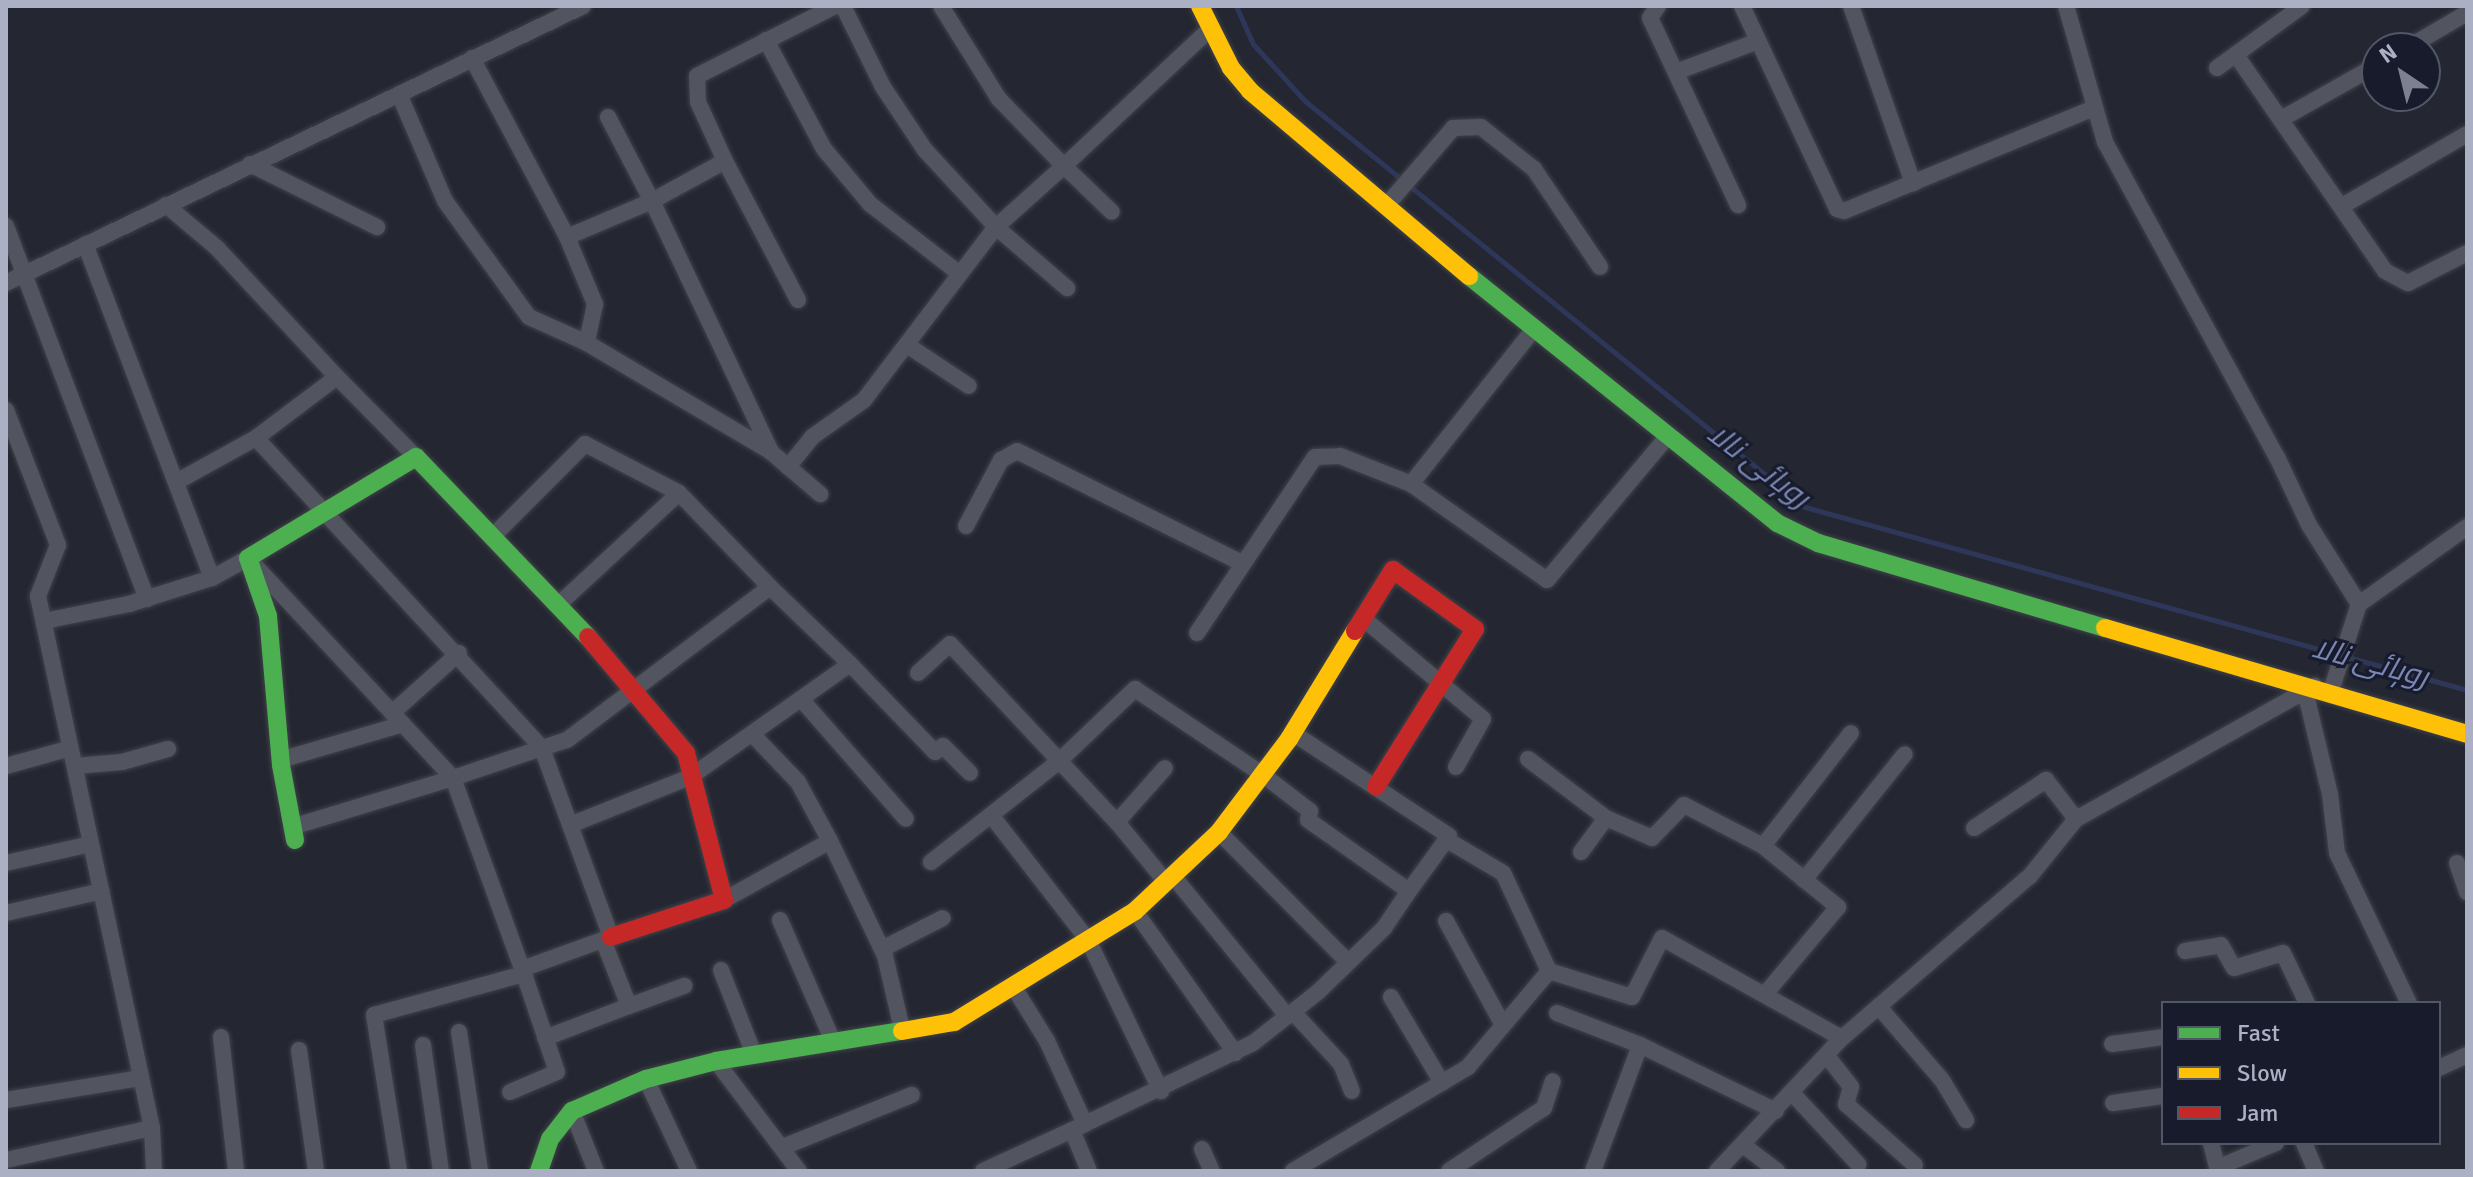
<!DOCTYPE html>
<meta charset="utf-8">
<style>
body{margin:0}
#map{position:relative;width:2473px;height:1177px;overflow:hidden;background:#242731;font-family:Signika,Cairo,sans-serif}
div>[style]{position:absolute}
[style*='--x']{left:calc(var(--x)*1px);top:calc(var(--y)*1px);width:calc(var(--w)*1px);rotate:calc(var(--a)*1deg)}
.stream>*{height:5px;margin:-2.5px;padding:0 2.5px;transform-origin:2.5px;border-radius:2.5px;background:#2e3759}
.roads{filter:drop-shadow(0 0 2px #40424a) drop-shadow(0 0 2px #40424a)}
.street>*{height:16px;margin:-8px;padding:0 8px;transform-origin:8px;border-radius:8px;background:#525560}
.fast>*{height:18px;margin:-9px;padding:0 9px;transform-origin:9px;border-radius:9px;background:#4caf50}
.slow>*{height:18px;margin:-9px;padding:0 9px;transform-origin:9px;border-radius:9px;background:#ffc107}
.jam>*{height:18px;margin:-9px;padding:0 9px;transform-origin:9px;border-radius:9px;background:#c62828}
span{translate:-50% -50%;white-space:nowrap;text-align:center;line-height:1.15;-webkit-text-stroke:6px #171b2b;paint-order:stroke}
.water-label{font-size:30px;color:#7a86b3;font-style:italic}
.frame{position:absolute;inset:0;border:8px solid #abb0c4;pointer-events:none}
.legend{position:absolute;left:2161px;top:1001px;width:280px;height:144px;box-sizing:border-box;background:#171b2b;border:2px solid #525768;margin:0;padding:10px 14px;list-style:none;font-size:24px;color:#abb0c4}
.legend li{display:flex;align-items:center;gap:16px;height:40px}
.legend b{width:40px;border:2px solid #525768}
.north{position:absolute;left:2361px;top:32px;width:80px;height:80px;box-sizing:border-box;background:#171b2b;border:2px solid #525768;border-radius:50%;rotate:325deg;font-size:22px;font-weight:700;line-height:32px;text-align:center;color:#abb0c4}
.north::after{content:'';display:block;margin:auto;width:28px;height:36px;background:#7c8091;clip-path:polygon(50% 0,100% 100%,50% 72%,0 100%)}
</style>
<div id="map">
<div class="stream">
<div style="--x:1236;--y:6;--w:42;--a:65.9"></div>
<div style="--x:1253;--y:44;--w:77;--a:47.6"></div>
<div style="--x:1305;--y:101;--w:644;--a:39.08"></div>
<div style="--x:1805;--y:507;--w:687;--a:15.45"></div>
</div>
<div class="roads">
<div class="street">
<div style="--x:843;--y:6;--w:90;--a:63.7"></div>
<div style="--x:883;--y:87;--w:76;--a:56.3"></div>
<div style="--x:925;--y:150;--w:105;--a:47.3"></div>
<div style="--x:996;--y:227;--w:94;--a:40.7"></div>
<div style="--x:941;--y:6;--w:110;--a:58.1"></div>
<div style="--x:999;--y:99;--w:93;--a:45.9"></div>
<div style="--x:1064;--y:166;--w:200;--a:-43.2"></div>
<div style="--x:1658;--y:6;--w:14;--a:124"></div>
<div style="--x:1650;--y:18;--w:207;--a:64.8"></div>
<div style="--x:1742;--y:6;--w:224;--a:64.9"></div>
<div style="--x:1837;--y:209;--w:7;--a:16"></div>
<div style="--x:1844;--y:211;--w:270;--a:-22.4"></div>
<div style="--x:1851;--y:6;--w:188;--a:70.7"></div>
<div style="--x:2066;--y:6;--w:141;--a:74"></div>
<div style="--x:2105;--y:142;--w:359;--a:61.4"></div>
<div style="--x:2277;--y:457;--w:75;--a:64.8"></div>
<div style="--x:2309;--y:525;--w:93;--a:57.7"></div>
<div style="--x:766;--y:40;--w:123;--a:62"></div>
<div style="--x:824;--y:149;--w:72;--a:50.1"></div>
<div style="--x:870;--y:204;--w:114;--a:37.9"></div>
<div style="--x:2407;--y:48;--w:69;--a:-30.3"></div>
<div style="--x:2236;--y:55;--w:262;--a:55.4"></div>
<div style="--x:2385;--y:271;--w:26;--a:28"></div>
<div style="--x:2408;--y:283;--w:66;--a:-27"></div>
<div style="--x:472;--y:58;--w:203;--a:62"></div>
<div style="--x:567;--y:237;--w:92;--a:-23"></div>
<div style="--x:652;--y:201;--w:278;--a:64.6"></div>
<div style="--x:771;--y:452;--w:65;--a:40.6"></div>
<div style="--x:2217;--y:68;--w:105;--a:-36.1"></div>
<div style="--x:1676;--y:72;--w:85;--a:-20.6"></div>
<div style="--x:399;--y:94;--w:116;--a:66.7"></div>
<div style="--x:445;--y:201;--w:143;--a:54.1"></div>
<div style="--x:529;--y:317;--w:64;--a:24.1"></div>
<div style="--x:587;--y:343;--w:214;--a:30.6"></div>
<div style="--x:608;--y:117;--w:95;--a:62.4"></div>
<div style="--x:652;--y:201;--w:83;--a:-28.7"></div>
<div style="--x:725;--y:161;--w:157;--a:62.3"></div>
<div style="--x:2283;--y:118;--w:108;--a:-29.4"></div>
<div style="--x:725;--y:161;--w:65;--a:-114.6"></div>
<div style="--x:698;--y:102;--w:26;--a:-92"></div>
<div style="--x:697;--y:76;--w:155;--a:-26.9"></div>
<div style="--x:250;--y:164;--w:142;--a:26.4"></div>
<div style="--x:166;--y:205;--w:67;--a:40.1"></div>
<div style="--x:217;--y:248;--w:176;--a:47.1"></div>
<div style="--x:1386;--y:206;--w:103;--a:-49.3"></div>
<div style="--x:1453;--y:128;--w:28;--a:-2"></div>
<div style="--x:1481;--y:127;--w:68;--a:38.4"></div>
<div style="--x:1534;--y:169;--w:118;--a:56"></div>
<div style="--x:2342;--y:206;--w:144;--a:-29.9"></div>
<div style="--x:6;--y:226;--w:399;--a:69.3"></div>
<div style="--x:567;--y:237;--w:73;--a:67.3"></div>
<div style="--x:595;--y:304;--w:40;--a:102"></div>
<div style="--x:6;--y:283;--w:640;--a:-25.64"></div>
<div style="--x:907;--y:345;--w:74;--a:33.5"></div>
<div style="--x:6;--y:410;--w:145;--a:68.9"></div>
<div style="--x:58;--y:545;--w:55;--a:111.4"></div>
<div style="--x:38;--y:596;--w:544;--a:77.91"></div>
<div style="--x:152;--y:1128;--w:43;--a:87.3"></div>
<div style="--x:256;--y:438;--w:101;--a:-37"></div>
<div style="--x:337;--y:377;--w:112;--a:45.4"></div>
<div style="--x:788;--y:467;--w:38;--a:-51"></div>
<div style="--x:812;--y:437;--w:64;--a:-35.4"></div>
<div style="--x:864;--y:400;--w:218;--a:-52.7"></div>
<div style="--x:996;--y:227;--w:91;--a:-41.9"></div>
<div style="--x:1064;--y:166;--w:66;--a:43.8"></div>
<div style="--x:178;--y:481;--w:89;--a:-28.9"></div>
<div style="--x:256;--y:438;--w:422;--a:47.3"></div>
<div style="--x:542;--y:748;--w:94;--a:161.4"></div>
<div style="--x:453;--y:778;--w:301;--a:-133"></div>
<div style="--x:248;--y:558;--w:41;--a:150.9"></div>
<div style="--x:1411;--y:484;--w:196;--a:-51.6"></div>
<div style="--x:679;--y:493;--w:131;--a:45.9"></div>
<div style="--x:966;--y:526;--w:75;--a:-62.1"></div>
<div style="--x:1001;--y:460;--w:18;--a:-29"></div>
<div style="--x:1017;--y:451;--w:251;--a:26.5"></div>
<div style="--x:493;--y:536;--w:130;--a:-45"></div>
<div style="--x:585;--y:444;--w:106;--a:27.5"></div>
<div style="--x:679;--y:493;--w:163;--a:137.2"></div>
<div style="--x:1364;--y:619;--w:155;--a:40"></div>
<div style="--x:1483;--y:719;--w:55;--a:119.4"></div>
<div style="--x:44;--y:621;--w:87;--a:-11.3"></div>
<div style="--x:129;--y:604;--w:87;--a:-17.4"></div>
<div style="--x:212;--y:578;--w:357;--a:-110.8"></div>
<div style="--x:1197;--y:633;--w:212;--a:-56.2"></div>
<div style="--x:1315;--y:457;--w:25;--a:-2"></div>
<div style="--x:1340;--y:456;--w:76;--a:21.5"></div>
<div style="--x:1411;--y:484;--w:166;--a:35.2"></div>
<div style="--x:1547;--y:580;--w:185;--a:-50"></div>
<div style="--x:918;--y:673;--w:43;--a:-42.2"></div>
<div style="--x:950;--y:644;--w:250;--a:46.9"></div>
<div style="--x:1121;--y:827;--w:71;--a:50.7"></div>
<div style="--x:2305;--y:691;--w:106;--a:76.4"></div>
<div style="--x:2330;--y:794;--w:59;--a:83.2"></div>
<div style="--x:2337;--y:853;--w:166;--a:64.4"></div>
<div style="--x:2331;--y:691;--w:91;--a:-72.2"></div>
<div style="--x:2359;--y:604;--w:133;--a:-35.5"></div>
<div style="--x:801;--y:699;--w:159;--a:48.8"></div>
<div style="--x:392;--y:713;--w:90;--a:-41.8"></div>
<div style="--x:1293;--y:733;--w:187;--a:33.4"></div>
<div style="--x:1449;--y:836;--w:68;--a:126"></div>
<div style="--x:752;--y:734;--w:66;--a:46.2"></div>
<div style="--x:798;--y:782;--w:67;--a:61.5"></div>
<div style="--x:830;--y:841;--w:127;--a:64.4"></div>
<div style="--x:885;--y:956;--w:75;--a:76.9"></div>
<div style="--x:1528;--y:759;--w:98;--a:37.1"></div>
<div style="--x:280;--y:760;--w:128;--a:-16.3"></div>
<div style="--x:6;--y:766;--w:67;--a:-15.5"></div>
<div style="--x:75;--y:766;--w:47;--a:-4.9"></div>
<div style="--x:122;--y:762;--w:48;--a:-15.8"></div>
<div style="--x:991;--y:815;--w:158;--a:52.2"></div>
<div style="--x:1088;--y:940;--w:168;--a:64.2"></div>
<div style="--x:1117;--y:822;--w:72;--a:-48.4"></div>
<div style="--x:570;--y:825;--w:129;--a:-21.8"></div>
<div style="--x:690;--y:777;--w:196;--a:-35.2"></div>
<div style="--x:850;--y:664;--w:122;--a:46"></div>
<div style="--x:935;--y:752;--w:10;--a:-37"></div>
<div style="--x:943;--y:746;--w:38;--a:45"></div>
<div style="--x:292;--y:827;--w:168;--a:-16.9"></div>
<div style="--x:453;--y:778;--w:208;--a:70.1"></div>
<div style="--x:1974;--y:828;--w:87;--a:-33.7"></div>
<div style="--x:2046;--y:780;--w:49;--a:52.4"></div>
<div style="--x:1219;--y:832;--w:183;--a:45.2"></div>
<div style="--x:1763;--y:846;--w:143;--a:-52.1"></div>
<div style="--x:1581;--y:852;--w:42;--a:-53.7"></div>
<div style="--x:1606;--y:818;--w:50;--a:23.5"></div>
<div style="--x:1652;--y:838;--w:46;--a:-45.9"></div>
<div style="--x:1684;--y:805;--w:89;--a:27.4"></div>
<div style="--x:1763;--y:846;--w:97;--a:39.1"></div>
<div style="--x:1838;--y:907;--w:112;--a:129.9"></div>
<div style="--x:931;--y:862;--w:160;--a:-38.2"></div>
<div style="--x:1057;--y:763;--w:108;--a:-43.5"></div>
<div style="--x:1135;--y:689;--w:153;--a:33.8"></div>
<div style="--x:1262;--y:774;--w:61;--a:37.6"></div>
<div style="--x:1310;--y:811;--w:9;--a:103"></div>
<div style="--x:1308;--y:820;--w:123;--a:35.1"></div>
<div style="--x:1409;--y:891;--w:45;--a:124"></div>
<div style="--x:1384;--y:928;--w:92;--a:135.9"></div>
<div style="--x:1318;--y:992;--w:83;--a:141.9"></div>
<div style="--x:1253;--y:1043;--w:187;--a:154.3"></div>
<div style="--x:1085;--y:1124;--w:91;--a:-114.6"></div>
<div style="--x:1047;--y:1041;--w:65;--a:-121.7"></div>
<div style="--x:6;--y:863;--w:87;--a:-12.6"></div>
<div style="--x:2457;--y:863;--w:31;--a:71"></div>
<div style="--x:1173;--y:876;--w:181;--a:50.8"></div>
<div style="--x:1804;--y:880;--w:161;--a:-51.3"></div>
<div style="--x:724;--y:900;--w:121;--a:-29.1"></div>
<div style="--x:1135;--y:911;--w:174;--a:54.8"></div>
<div style="--x:6;--y:913;--w:98;--a:-12.9"></div>
<div style="--x:780;--y:920;--w:130;--a:66.4"></div>
<div style="--x:1446;--y:921;--w:119;--a:61.3"></div>
<div style="--x:882;--y:949;--w:68;--a:-26.9"></div>
<div style="--x:2185;--y:951;--w:36;--a:-9"></div>
<div style="--x:2221;--y:945;--w:26;--a:61"></div>
<div style="--x:2234;--y:968;--w:51;--a:-17"></div>
<div style="--x:2283;--y:953;--w:55;--a:64.4"></div>
<div style="--x:522;--y:969;--w:95;--a:-19.8"></div>
<div style="--x:611;--y:937;--w:201;--a:-110.1"></div>
<div style="--x:542;--y:748;--w:26;--a:-18"></div>
<div style="--x:567;--y:740;--w:254;--a:-37"></div>
<div style="--x:770;--y:587;--w:111;--a:43.9"></div>
<div style="--x:721;--y:970;--w:90;--a:68.6"></div>
<div style="--x:1549;--y:971;--w:87;--a:17.4"></div>
<div style="--x:1632;--y:997;--w:66;--a:-63"></div>
<div style="--x:1662;--y:938;--w:206;--a:29.1"></div>
<div style="--x:1391;--y:997;--w:100;--a:59.3"></div>
<div style="--x:629;--y:1006;--w:59;--a:-20"></div>
<div style="--x:1879;--y:1007;--w:96;--a:49.2"></div>
<div style="--x:1942;--y:1080;--w:47;--a:59"></div>
<div style="--x:1293;--y:1012;--w:71;--a:47.3"></div>
<div style="--x:1341;--y:1064;--w:29;--a:68"></div>
<div style="--x:1557;--y:1013;--w:89;--a:21.1"></div>
<div style="--x:1640;--y:1045;--w:151;--a:25.9"></div>
<div style="--x:459;--y:1032;--w:141;--a:81.4"></div>
<div style="--x:221;--y:1037;--w:135;--a:83.6"></div>
<div style="--x:545;--y:1038;--w:90;--a:-20.9"></div>
<div style="--x:629;--y:1006;--w:71;--a:-111.5"></div>
<div style="--x:2112;--y:1044;--w:51;--a:-7.8"></div>
<div style="--x:423;--y:1045;--w:127;--a:81.9"></div>
<div style="--x:299;--y:1050;--w:122;--a:82"></div>
<div style="--x:1827;--y:1056;--w:39;--a:52"></div>
<div style="--x:1851;--y:1087;--w:18;--a:106"></div>
<div style="--x:1846;--y:1104;--w:92;--a:41.5"></div>
<div style="--x:716;--y:1061;--w:138;--a:53"></div>
<div style="--x:2439;--y:1068;--w:31;--a:-25"></div>
<div style="--x:646;--y:1079;--w:102;--a:64.9"></div>
<div style="--x:1793;--y:1094;--w:96;--a:47.1"></div>
<div style="--x:6;--y:1100;--w:137;--a:-9.3"></div>
<div style="--x:2113;--y:1103;--w:50;--a:-8"></div>
<div style="--x:572;--y:1111;--w:65;--a:68.2"></div>
<div style="--x:1072;--y:1130;--w:44;--a:67.5"></div>
<div style="--x:2211;--y:1143;--w:29;--a:76"></div>
<div style="--x:2304;--y:1143;--w:30;--a:67"></div>
<div style="--x:1743;--y:1145;--w:43;--a:37.4"></div>
<div style="--x:783;--y:1147;--w:139;--a:-22"></div>
<div style="--x:1202;--y:1149;--w:24;--a:66"></div>
<div style="--x:6;--y:1160;--w:149;--a:-12.4"></div>
<div style="--x:2217;--y:1168;--w:64;--a:-23"></div>
<div style="--x:399;--y:1171;--w:158;--a:-99.1"></div>
<div style="--x:374;--y:1015;--w:156;--a:-15.3"></div>
<div style="--x:524;--y:974;--w:103;--a:71.4"></div>
<div style="--x:557;--y:1072;--w:51;--a:156.9"></div>
<div style="--x:983;--y:1171;--w:112;--a:-24.7"></div>
<div style="--x:1293;--y:1171;--w:204;--a:-30.7"></div>
<div style="--x:1468;--y:1067;--w:126;--a:-49.8"></div>
<div style="--x:1549;--y:971;--w:108;--a:-115.1"></div>
<div style="--x:1503;--y:873;--w:65;--a:-149.5"></div>
<div style="--x:1449;--y:1171;--w:114;--a:-33.6"></div>
<div style="--x:1544;--y:1108;--w:28;--a:-72"></div>
<div style="--x:1593;--y:1171;--w:134;--a:-69.5"></div>
<div style="--x:1717;--y:1171;--w:183;--a:-46.8"></div>
<div style="--x:1842;--y:1038;--w:248;--a:-40.8"></div>
<div style="--x:2030;--y:876;--w:73;--a:-51.1"></div>
<div style="--x:2076;--y:819;--w:273;--a:-29.2"></div>
</div>
<div class="fast">
<div style="--x:1469;--y:276;--w:395;--a:38.7"></div>
<div style="--x:1777;--y:523;--w:46;--a:26"></div>
<div style="--x:1818;--y:543;--w:299;--a:16.5"></div>
<div style="--x:295;--y:840;--w:76;--a:-100.6"></div>
<div style="--x:281;--y:765;--w:150;--a:-95"></div>
<div style="--x:268;--y:616;--w:61;--a:-109"></div>
<div style="--x:248;--y:558;--w:196;--a:-31"></div>
<div style="--x:416;--y:457;--w:249;--a:46.3"></div>
<div style="--x:539;--y:1171;--w:34;--a:-71"></div>
<div style="--x:550;--y:1139;--w:36;--a:-52"></div>
<div style="--x:572;--y:1111;--w:81;--a:-23.4"></div>
<div style="--x:646;--y:1079;--w:72;--a:-14.4"></div>
<div style="--x:716;--y:1061;--w:188;--a:-9.2"></div>
</div>
<div class="slow">
<div style="--x:1200;--y:6;--w:69;--a:63.4"></div>
<div style="--x:1231;--y:68;--w:30;--a:50"></div>
<div style="--x:1250;--y:91;--w:287;--a:40.2"></div>
<div style="--x:2105;--y:628;--w:377;--a:16.3"></div>
<div style="--x:902;--y:1031;--w:53;--a:-9.8"></div>
<div style="--x:954;--y:1022;--w:212;--a:-31.5"></div>
<div style="--x:1135;--y:911;--w:115;--a:-43.2"></div>
<div style="--x:1219;--y:832;--w:116;--a:-53"></div>
<div style="--x:1289;--y:739;--w:127;--a:-58.6"></div>
</div>
<div class="jam">
<div style="--x:1355;--y:631;--w:72;--a:-58.1"></div>
<div style="--x:1393;--y:570;--w:101;--a:35.7"></div>
<div style="--x:1475;--y:629;--w:186;--a:122.1"></div>
<div style="--x:588;--y:637;--w:152;--a:49.8"></div>
<div style="--x:686;--y:753;--w:152;--a:75.5"></div>
<div style="--x:724;--y:900;--w:119;--a:161.9"></div>
</div>
</div>
<div class="water-label">
<span style="left:1758px;top:466px;rotate:37deg">روہائی نالا</span>
<span style="left:2370px;top:663px;rotate:15deg">روہائی نالا</span>
</div>
<div class="frame"></div>
<ul class="legend">
<li><b style="height:10px;background:#4caf50"></b>Fast</li>
<li><b style="height:10px;background:#ffc107"></b>Slow</li>
<li><b style="height:10px;background:#c62828"></b>Jam</li>
</ul>
<div class="north">N</div>
</div>
